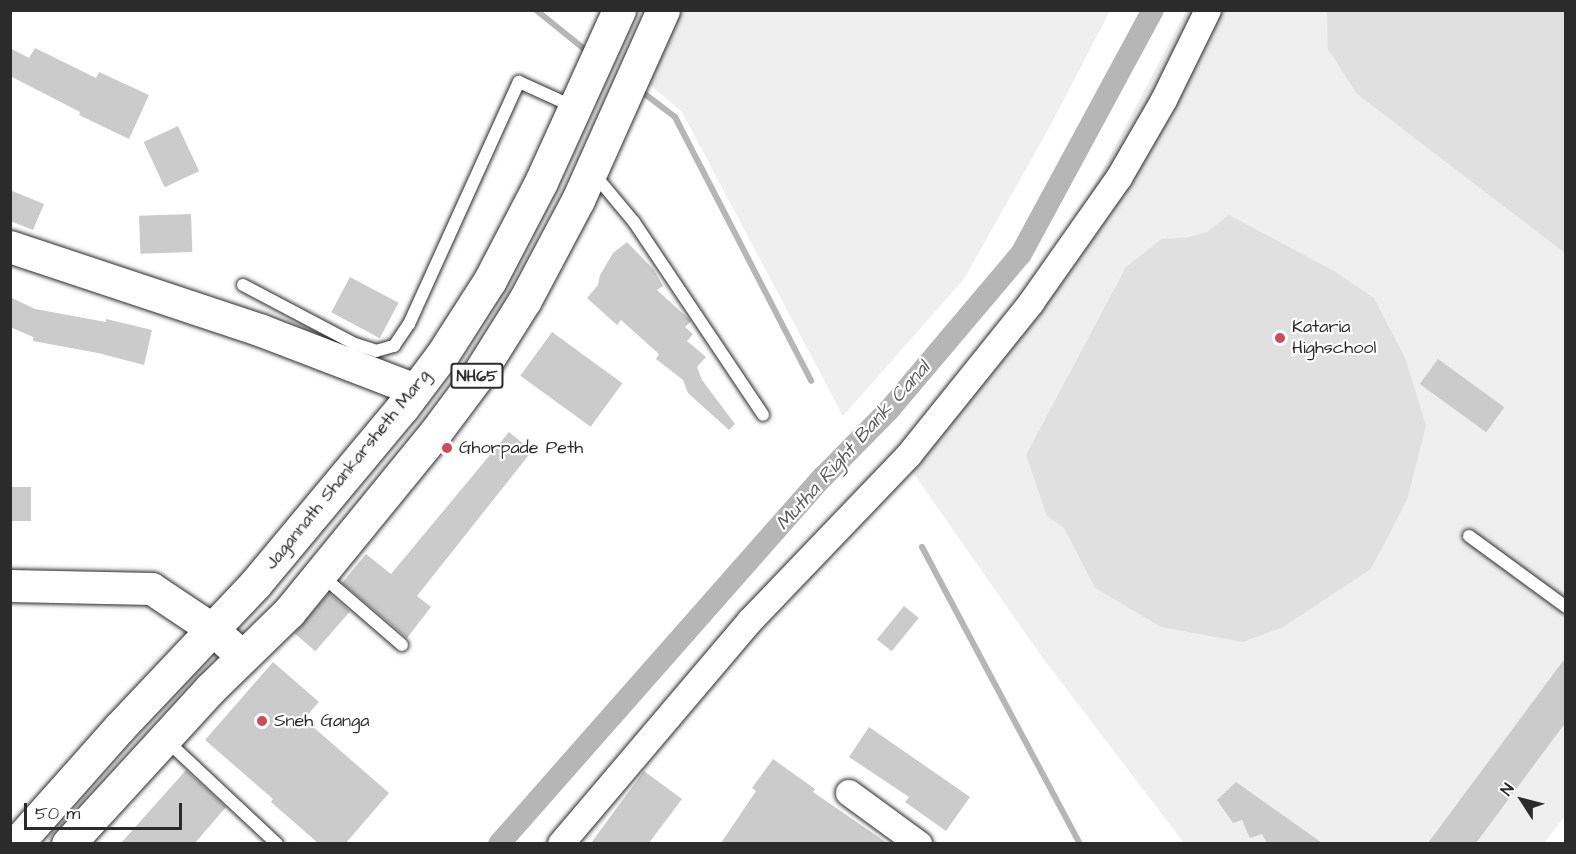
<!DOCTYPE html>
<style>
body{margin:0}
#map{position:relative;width:1576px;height:854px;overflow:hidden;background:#fff;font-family:"Architects Daughter",sans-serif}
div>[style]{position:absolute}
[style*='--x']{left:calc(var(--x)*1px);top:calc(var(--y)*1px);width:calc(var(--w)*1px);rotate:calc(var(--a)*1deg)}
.built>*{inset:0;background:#efefef}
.green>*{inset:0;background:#e0e0e0}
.stream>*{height:6px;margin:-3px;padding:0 3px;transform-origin:3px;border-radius:3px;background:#b6b6b6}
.canal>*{height:22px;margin:-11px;padding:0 11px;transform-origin:11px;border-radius:11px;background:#b6b6b6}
.building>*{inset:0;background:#cbcbcb;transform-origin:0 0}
.roads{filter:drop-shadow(0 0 2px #2b2b2b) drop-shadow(0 0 2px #2b2b2b)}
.service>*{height:12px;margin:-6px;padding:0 6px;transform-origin:6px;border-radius:6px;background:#fff}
.minor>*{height:26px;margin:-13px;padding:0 13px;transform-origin:13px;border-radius:13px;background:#fff}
.tertiary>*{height:32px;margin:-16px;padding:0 16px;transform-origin:16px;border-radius:16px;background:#fff}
.trunk>*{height:33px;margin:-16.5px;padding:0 16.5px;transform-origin:16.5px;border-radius:16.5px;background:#fff}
.dots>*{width:16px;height:16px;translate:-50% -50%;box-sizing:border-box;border:3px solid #fff;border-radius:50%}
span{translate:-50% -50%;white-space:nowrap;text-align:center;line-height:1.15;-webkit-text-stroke:4.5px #fff;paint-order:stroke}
.shield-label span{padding:2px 4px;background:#fff;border:2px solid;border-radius:4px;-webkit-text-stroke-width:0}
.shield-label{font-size:16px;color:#2b2b2b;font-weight:700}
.poi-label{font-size:18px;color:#2b2b2b}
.left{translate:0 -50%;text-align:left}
.street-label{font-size:18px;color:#2b2b2b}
.water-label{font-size:20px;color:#5c5c5c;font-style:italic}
.frame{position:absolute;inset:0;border:12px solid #2b2b2b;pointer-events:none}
.north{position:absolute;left:1492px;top:770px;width:60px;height:60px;-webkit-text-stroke:4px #fff;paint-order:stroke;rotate:306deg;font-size:16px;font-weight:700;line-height:24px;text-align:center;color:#2b2b2b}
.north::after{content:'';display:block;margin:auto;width:21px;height:27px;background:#2b2b2b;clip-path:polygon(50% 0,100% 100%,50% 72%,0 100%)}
.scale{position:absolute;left:24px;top:803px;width:158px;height:27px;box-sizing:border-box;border:3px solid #2b2b2b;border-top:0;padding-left:8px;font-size:18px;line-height:21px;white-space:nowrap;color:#2b2b2b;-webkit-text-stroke:4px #fff;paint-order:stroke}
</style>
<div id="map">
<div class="built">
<div style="clip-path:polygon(677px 11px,1110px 11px,1048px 130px,964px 279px,843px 416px,682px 112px,648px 83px)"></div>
<div style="clip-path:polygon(1186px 11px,1565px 11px,1566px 815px,1544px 843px,1184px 843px,1042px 657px,907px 464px,1081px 211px)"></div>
</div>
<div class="green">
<div style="clip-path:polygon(1327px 11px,1565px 11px,1565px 253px,1357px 94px,1328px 49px)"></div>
<div style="clip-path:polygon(1229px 215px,1334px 271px,1374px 298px,1406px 360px,1426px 426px,1407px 500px,1371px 569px,1283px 627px,1243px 642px,1161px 627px,1095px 588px,1064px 528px,1047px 516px,1026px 455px,1126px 267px,1162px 239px,1189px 237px,1207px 232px)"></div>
</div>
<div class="stream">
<div style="--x:536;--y:10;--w:67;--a:38.9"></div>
<div style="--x:637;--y:88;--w:48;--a:37.3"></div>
<div style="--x:675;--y:117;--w:297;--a:62.7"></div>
<div style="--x:922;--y:547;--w:336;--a:62"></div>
</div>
<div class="canal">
<div style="--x:499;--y:844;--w:490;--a:-48.6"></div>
<div style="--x:823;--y:477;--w:94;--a:-45.4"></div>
<div style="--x:889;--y:410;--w:204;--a:-49.8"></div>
<div style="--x:1021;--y:254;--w:277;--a:-61.6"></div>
</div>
<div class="building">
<div style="clip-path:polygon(10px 48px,29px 58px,35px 48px,96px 78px,99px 72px,149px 95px,129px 139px,79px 115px,80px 112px,10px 76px)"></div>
<div style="left:178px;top:126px;width:50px;height:38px;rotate:65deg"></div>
<div style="clip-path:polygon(10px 190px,44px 204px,33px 230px,10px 221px)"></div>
<div style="left:191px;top:214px;width:38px;height:52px;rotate:88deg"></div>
<div style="clip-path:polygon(627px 242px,654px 270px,663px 286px,657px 290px,691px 321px,685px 327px,693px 334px,687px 341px,706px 357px,697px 367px,702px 380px,735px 424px,729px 430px,688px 393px,683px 380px,656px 359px,659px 354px,621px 320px,617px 325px,587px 298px,598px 285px,600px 275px,613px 253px)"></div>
<div style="left:350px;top:277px;width:55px;height:40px;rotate:28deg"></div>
<div style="clip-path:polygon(10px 297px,35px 309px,106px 322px,106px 319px,152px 330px,144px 365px,98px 353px,33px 341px,33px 337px,10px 327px)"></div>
<div style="left:552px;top:332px;width:87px;height:54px;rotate:36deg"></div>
<div style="left:1438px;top:359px;width:82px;height:31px;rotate:36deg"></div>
<div style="clip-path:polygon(509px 432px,532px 451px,417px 596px,431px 607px,407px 638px,342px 583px,366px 554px,391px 574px)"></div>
<div style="left:10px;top:487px;width:21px;height:34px"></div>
<div style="left:329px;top:593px;width:28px;height:53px;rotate:41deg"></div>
<div style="left:904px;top:606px;width:19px;height:43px;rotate:39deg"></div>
<div style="clip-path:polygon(1566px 657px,1566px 722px,1476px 843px,1428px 843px)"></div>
<div style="clip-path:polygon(273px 662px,319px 702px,304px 719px,389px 793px,346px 843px,318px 843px,271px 802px,273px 799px,205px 740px)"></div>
<div style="clip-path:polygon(869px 727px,970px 797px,946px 831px,905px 802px,909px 797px,849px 757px)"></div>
<div style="clip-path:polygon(773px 759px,815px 789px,813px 792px,887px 843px,721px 843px,756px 791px,752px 788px)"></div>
<div style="clip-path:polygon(186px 770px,226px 807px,195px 843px,121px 843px)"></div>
<div style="clip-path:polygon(644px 771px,682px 799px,649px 843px,591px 843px)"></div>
<div style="clip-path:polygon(1236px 782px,1322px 843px,1267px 843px,1262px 834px,1250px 838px,1242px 820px,1233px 823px,1217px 800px)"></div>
</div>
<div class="roads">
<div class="service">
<div style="--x:594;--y:174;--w:62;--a:50.2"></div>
<div style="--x:634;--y:222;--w:232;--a:56.2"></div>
<div style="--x:243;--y:285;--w:127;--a:27.8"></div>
<div style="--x:355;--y:344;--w:22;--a:18"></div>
<div style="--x:376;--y:351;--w:19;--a:-16"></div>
<div style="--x:394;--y:346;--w:27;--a:-56"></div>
<div style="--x:409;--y:324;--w:266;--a:-65.6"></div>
<div style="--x:519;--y:82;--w:60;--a:24.4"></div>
<div style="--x:1469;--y:536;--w:120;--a:36.2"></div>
<div style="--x:321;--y:575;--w:107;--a:40.8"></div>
<div style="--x:166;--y:740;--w:152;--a:43.1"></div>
</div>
<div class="minor">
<div style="--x:849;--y:793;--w:87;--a:36.1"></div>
<div style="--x:561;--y:844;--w:292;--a:-49.7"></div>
<div style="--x:750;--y:621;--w:230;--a:-46.2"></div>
<div style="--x:909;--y:455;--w:195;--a:-51.2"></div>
<div style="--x:1031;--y:303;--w:153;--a:-54.9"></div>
<div style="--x:1119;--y:178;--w:90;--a:-60"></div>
<div style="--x:1164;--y:100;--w:100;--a:-63.9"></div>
</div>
<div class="tertiary">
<div style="--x:10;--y:247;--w:266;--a:18.4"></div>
<div style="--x:262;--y:331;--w:165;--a:21"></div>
<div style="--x:10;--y:586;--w:142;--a:1.2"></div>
<div style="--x:152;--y:589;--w:72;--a:33.7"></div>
<div style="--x:212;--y:629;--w:42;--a:42.1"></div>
</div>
<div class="trunk">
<div style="--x:16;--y:844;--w:155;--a:-48.4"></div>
<div style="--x:119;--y:728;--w:199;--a:-46.6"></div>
<div style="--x:256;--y:583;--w:228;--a:-50.2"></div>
<div style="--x:402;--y:408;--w:66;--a:-53"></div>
<div style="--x:442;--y:355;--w:89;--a:-57.4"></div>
<div style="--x:490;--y:280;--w:110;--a:-62.5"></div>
<div style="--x:541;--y:182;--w:189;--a:-65.6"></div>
<div style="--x:68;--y:844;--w:212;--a:-47.5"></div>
<div style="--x:211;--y:688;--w:109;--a:-44.3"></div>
<div style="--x:289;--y:612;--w:231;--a:-50.8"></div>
<div style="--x:435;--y:433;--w:69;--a:-53.3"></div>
<div style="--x:476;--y:378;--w:92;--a:-57.9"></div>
<div style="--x:525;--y:300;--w:113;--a:-62.1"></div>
<div style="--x:578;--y:200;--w:208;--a:-65.9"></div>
</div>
</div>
<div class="dots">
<div style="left:1280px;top:338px;background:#d1495b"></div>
<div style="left:447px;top:448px;background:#d1495b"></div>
<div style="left:262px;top:721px;background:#d1495b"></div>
</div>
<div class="shield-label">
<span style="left:477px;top:376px">NH65</span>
</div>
<div class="poi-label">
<span class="left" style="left:1292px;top:338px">Kataria<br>Highschool</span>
<span class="left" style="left:459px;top:448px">Ghorpade Peth</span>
<span class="left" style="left:274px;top:721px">Sneh Ganga</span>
</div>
<div class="street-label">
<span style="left:348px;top:470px;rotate:-51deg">Jagannath Shankarsheth Marg</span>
</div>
<div class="water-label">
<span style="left:853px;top:446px;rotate:-48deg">Mutha Right Bank Canal</span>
</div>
<div class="frame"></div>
<div class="north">N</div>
<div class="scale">50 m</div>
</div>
